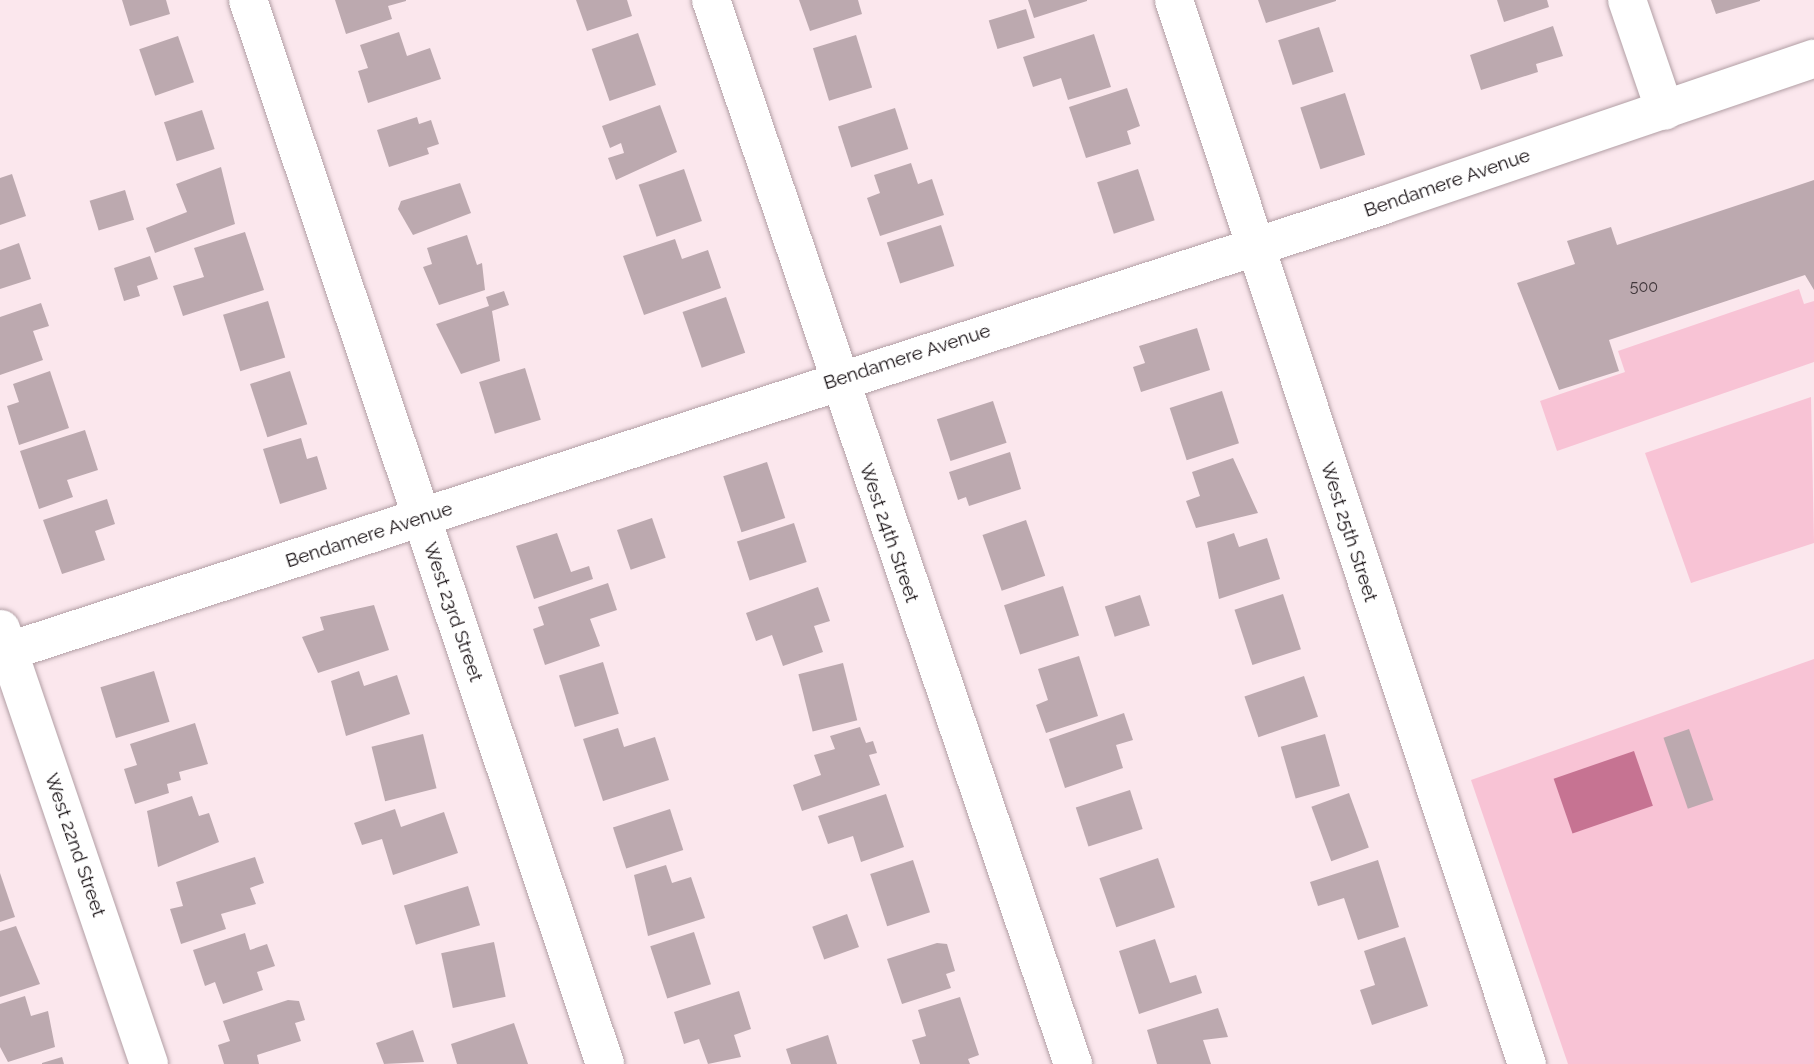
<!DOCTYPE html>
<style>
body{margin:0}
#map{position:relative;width:1814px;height:1064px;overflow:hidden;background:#fbe7ed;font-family:Raleway,sans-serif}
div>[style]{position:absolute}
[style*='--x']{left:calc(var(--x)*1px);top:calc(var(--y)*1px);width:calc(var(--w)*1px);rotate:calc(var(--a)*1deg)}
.green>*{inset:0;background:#f8c3d5}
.water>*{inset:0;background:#c67392;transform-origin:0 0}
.building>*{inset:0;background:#bca9af;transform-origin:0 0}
.roads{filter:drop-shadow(0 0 2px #b29fa5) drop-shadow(0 0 2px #b29fa5)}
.minor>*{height:38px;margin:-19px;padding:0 19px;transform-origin:19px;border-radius:19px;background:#fff}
span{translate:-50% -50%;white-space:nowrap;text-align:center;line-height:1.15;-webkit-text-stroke:5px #fff;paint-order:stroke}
.number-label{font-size:16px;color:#41373b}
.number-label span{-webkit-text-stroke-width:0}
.street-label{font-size:19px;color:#181114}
</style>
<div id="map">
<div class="green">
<div style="clip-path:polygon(1799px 289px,1804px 304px,1814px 301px,1814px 362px,1557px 451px,1540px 401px,1625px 372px,1618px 351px)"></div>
<div style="clip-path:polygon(1811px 397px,1814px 543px,1691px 583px,1645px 453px)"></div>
<div style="clip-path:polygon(1814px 659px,1814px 1064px,1568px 1064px,1471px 780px)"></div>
</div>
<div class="water">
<div style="left:1634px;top:751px;width:58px;height:85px;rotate:71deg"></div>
</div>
<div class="building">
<div style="clip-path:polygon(122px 0,166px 0,170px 14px,130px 26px)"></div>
<div style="clip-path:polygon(335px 0,406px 0,406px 1px,388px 6px,392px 19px,346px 34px)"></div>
<div style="clip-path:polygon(576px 0,627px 0,632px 16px,587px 31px)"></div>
<div style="clip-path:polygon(799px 0,858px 0,862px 14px,810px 31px)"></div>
<div style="clip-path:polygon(1028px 0,1087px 0,1087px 1px,1034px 18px)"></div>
<div style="clip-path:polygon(1258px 0,1336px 0,1336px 1px,1266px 23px)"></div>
<div style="clip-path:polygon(1497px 0,1547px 0,1549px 7px,1504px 22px)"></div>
<div style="clip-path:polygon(1711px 0,1760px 0,1760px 1px,1716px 14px)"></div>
<div style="left:1026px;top:9px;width:30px;height:39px;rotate:73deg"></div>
<div style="clip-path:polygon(1553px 26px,1563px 56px,1536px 64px,1538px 72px,1481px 90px,1470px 55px)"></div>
<div style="left:1319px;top:27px;width:47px;height:43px;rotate:72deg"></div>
<div style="clip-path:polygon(399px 32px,407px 56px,430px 48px,441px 79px,368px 103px,358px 71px,368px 68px,360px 45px)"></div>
<div style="left:638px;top:33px;width:55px;height:49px;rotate:71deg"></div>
<div style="clip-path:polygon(1094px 34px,1111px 87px,1068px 100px,1061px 78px,1033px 87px,1023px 57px)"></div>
<div style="left:856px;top:35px;width:55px;height:45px;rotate:73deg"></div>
<div style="left:178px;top:36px;width:49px;height:41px;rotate:71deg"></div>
<div style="clip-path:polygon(1127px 88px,1140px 126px,1127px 131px,1131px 144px,1086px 158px,1069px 107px)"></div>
<div style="left:1345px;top:93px;width:65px;height:47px;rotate:72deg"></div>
<div style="clip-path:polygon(660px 105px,677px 152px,616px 180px,608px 158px,624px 153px,621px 143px,610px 148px,602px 126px)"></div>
<div style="left:895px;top:108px;width:43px;height:60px;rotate:72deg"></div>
<div style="left:202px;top:110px;width:41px;height:40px;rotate:72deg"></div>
<div style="clip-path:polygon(417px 117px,419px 124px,431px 120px,439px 144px,427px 148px,429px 154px,389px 167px,377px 130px)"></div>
<div style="clip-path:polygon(911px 163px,918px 184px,932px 179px,944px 215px,880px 236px,867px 198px,880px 193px,874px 175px)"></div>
<div style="clip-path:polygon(221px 167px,235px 224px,155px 253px,146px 228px,187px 212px,176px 184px)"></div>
<div style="left:684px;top:169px;width:55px;height:48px;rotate:71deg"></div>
<div style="left:1138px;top:169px;width:54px;height:43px;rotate:72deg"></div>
<div style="clip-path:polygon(12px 174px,26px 216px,0 225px,0 178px)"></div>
<div style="clip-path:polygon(1814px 180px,1814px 290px,1805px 275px,1609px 340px,1619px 371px,1559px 390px,1517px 283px,1575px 264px,1567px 241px,1611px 227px,1617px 245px)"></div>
<div style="clip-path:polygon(460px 183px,471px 213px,413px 235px,398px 209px,401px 201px)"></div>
<div style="left:125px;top:190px;width:31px;height:37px;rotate:73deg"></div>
<div style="left:941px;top:225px;width:43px;height:57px;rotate:72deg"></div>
<div style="clip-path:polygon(245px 232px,264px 290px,183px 316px,173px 286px,204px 277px,194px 248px)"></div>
<div style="clip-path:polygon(467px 235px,477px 265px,482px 263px,485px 290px,439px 305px,423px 267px,432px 264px,427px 248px)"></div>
<div style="clip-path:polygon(675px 239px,682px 259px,708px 250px,721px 288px,644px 315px,623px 256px)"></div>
<div style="clip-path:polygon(19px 243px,31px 279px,0 289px,0 250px)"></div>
<div style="clip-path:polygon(150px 256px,158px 279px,137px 286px,140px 296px,124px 301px,114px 268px)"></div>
<div style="clip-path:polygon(504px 291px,509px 305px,492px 311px,500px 361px,461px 374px,436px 324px,489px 306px,486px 297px)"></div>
<div style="left:726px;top:297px;width:59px;height:46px;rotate:71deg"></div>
<div style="left:268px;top:301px;width:59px;height:47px;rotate:73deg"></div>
<div style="clip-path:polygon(41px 303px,49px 326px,33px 331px,43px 360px,0 375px,0 317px)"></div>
<div style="clip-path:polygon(1197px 328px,1210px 370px,1141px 392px,1133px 367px,1145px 363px,1139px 346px)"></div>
<div style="left:525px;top:368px;width:54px;height:48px;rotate:73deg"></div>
<div style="clip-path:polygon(50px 371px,69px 428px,19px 445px,7px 406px,19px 402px,13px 384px)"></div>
<div style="left:290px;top:371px;width:56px;height:42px;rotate:72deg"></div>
<div style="left:1222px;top:391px;width:55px;height:55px;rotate:72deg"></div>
<div style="left:993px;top:401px;width:44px;height:59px;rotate:72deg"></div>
<div style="clip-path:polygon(85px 430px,98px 470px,67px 480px,73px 497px,39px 509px,20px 451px)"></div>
<div style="clip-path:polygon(301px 438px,307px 459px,317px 456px,327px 489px,280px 504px,263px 449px)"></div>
<div style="clip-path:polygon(1010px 452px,1021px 489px,969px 506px,966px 497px,958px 500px,949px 472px)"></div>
<div style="clip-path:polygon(1233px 458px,1258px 513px,1196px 528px,1186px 501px,1200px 496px,1192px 472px)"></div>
<div style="left:767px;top:462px;width:59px;height:46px;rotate:72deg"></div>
<div style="clip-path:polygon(107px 499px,115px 524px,95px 531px,105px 560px,62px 574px,43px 520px)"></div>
<div style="left:652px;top:518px;width:42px;height:37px;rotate:71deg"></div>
<div style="left:1026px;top:520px;width:59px;height:46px;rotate:71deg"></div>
<div style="left:794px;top:523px;width:41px;height:60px;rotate:72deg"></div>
<div style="clip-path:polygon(557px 533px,571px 572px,589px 566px,593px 579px,534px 599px,516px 546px)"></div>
<div style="clip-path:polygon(1234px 533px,1239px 547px,1267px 538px,1280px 579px,1219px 599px,1207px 542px)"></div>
<div style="clip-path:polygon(608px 583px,617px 610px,590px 619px,600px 646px,545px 665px,533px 629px,544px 625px,538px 607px)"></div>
<div style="left:1063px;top:586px;width:52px;height:62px;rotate:72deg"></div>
<div style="clip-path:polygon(818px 587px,830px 621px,814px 626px,823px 652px,783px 666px,772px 635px,756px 641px,746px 613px)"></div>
<div style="left:1283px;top:594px;width:58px;height:51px;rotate:72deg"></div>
<div style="left:1140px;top:595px;width:32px;height:37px;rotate:72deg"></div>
<div style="clip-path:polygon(374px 605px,389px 650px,318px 673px,302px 637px,324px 630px,320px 617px)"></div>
<div style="clip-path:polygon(1079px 656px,1098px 716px,1046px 733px,1036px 705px,1048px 700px,1038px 669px)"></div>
<div style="left:603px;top:662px;width:54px;height:46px;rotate:73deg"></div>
<div style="left:843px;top:663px;width:59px;height:46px;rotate:76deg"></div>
<div style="left:154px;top:671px;width:53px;height:56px;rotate:73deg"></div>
<div style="clip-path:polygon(359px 671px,364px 686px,397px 675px,410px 714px,346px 736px,331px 681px)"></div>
<div style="left:1304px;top:676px;width:43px;height:63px;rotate:71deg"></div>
<div style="clip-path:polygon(1124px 713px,1133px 740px,1116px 745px,1123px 768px,1065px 788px,1049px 739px)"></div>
<div style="clip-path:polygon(195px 723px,208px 764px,179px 772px,181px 780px,167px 784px,169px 793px,135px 804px,124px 769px,137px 765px,130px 744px)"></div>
<div style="clip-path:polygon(860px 727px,866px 743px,873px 741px,877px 753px,869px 755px,880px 785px,802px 811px,793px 785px,821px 775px,814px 755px,835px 749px,830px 736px)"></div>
<div style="clip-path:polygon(618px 728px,624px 747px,655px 737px,669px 780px,603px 801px,583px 739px)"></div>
<div style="left:1689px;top:729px;width:75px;height:27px;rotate:71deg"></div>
<div style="left:423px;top:734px;width:56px;height:53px;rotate:76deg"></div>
<div style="left:1325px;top:734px;width:54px;height:46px;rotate:74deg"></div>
<div style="left:1130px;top:790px;width:41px;height:57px;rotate:72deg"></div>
<div style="left:1349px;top:793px;width:58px;height:40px;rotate:70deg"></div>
<div style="clip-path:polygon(886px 794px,904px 847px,861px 862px,853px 836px,828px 844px,818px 816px)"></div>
<div style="clip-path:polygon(192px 796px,199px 816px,209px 813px,219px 842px,158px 867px,147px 811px)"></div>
<div style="clip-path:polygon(395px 809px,401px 827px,444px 812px,458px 853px,393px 875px,382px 839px,362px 845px,354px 823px)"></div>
<div style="left:670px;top:809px;width:43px;height:60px;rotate:72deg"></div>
<div style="clip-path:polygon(255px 857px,264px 883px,250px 888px,256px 904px,221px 914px,226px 929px,181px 944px,170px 909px,183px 906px,176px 882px)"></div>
<div style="left:1158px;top:858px;width:52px;height:62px;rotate:71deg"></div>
<div style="left:913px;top:860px;width:55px;height:45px;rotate:72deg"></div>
<div style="clip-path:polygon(1378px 860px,1399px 927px,1358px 940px,1344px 898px,1318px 906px,1310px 882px)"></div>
<div style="clip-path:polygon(666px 865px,672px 883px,691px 877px,705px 918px,648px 936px,634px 875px)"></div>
<div style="clip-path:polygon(0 873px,15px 917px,0 922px)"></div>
<div style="left:468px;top:886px;width:41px;height:67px;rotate:73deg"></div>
<div style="left:847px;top:914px;width:35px;height:37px;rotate:70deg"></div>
<div style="clip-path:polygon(16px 926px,40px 984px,0 997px,0 931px)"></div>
<div style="left:694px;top:932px;width:55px;height:46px;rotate:72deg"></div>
<div style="clip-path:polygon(245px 933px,250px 950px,267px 944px,275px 966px,257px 972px,263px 990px,223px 1004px,215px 982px,205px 986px,193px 950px)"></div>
<div style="clip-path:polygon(1405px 937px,1428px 1006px,1372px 1025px,1360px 990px,1375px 985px,1364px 951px)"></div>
<div style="clip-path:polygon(1155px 939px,1170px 983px,1196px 975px,1202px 993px,1139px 1014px,1119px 951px)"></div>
<div style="left:494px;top:942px;width:56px;height:54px;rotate:78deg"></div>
<div style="clip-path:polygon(937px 943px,947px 944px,955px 971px,946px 974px,951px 988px,902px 1004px,887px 959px)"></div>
<div style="clip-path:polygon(739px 991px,751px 1029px,734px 1035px,741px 1057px,708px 1064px,699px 1039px,684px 1044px,674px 1012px)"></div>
<div style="clip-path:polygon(25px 996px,31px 1016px,48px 1011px,55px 1047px,8px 1062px,0 1047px,0 1004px)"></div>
<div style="clip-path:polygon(960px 997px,979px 1055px,968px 1059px,970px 1064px,920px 1064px,912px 1040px,926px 1036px,918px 1010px)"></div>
<div style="clip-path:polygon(288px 1000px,299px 1001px,305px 1020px,295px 1023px,301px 1041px,257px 1055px,259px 1064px,224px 1064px,218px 1045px,230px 1041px,223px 1021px)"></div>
<div style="clip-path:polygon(1218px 1008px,1228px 1037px,1203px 1040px,1211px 1064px,1157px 1064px,1147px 1030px)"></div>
<div style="clip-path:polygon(514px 1023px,528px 1064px,457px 1064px,451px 1044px)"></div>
<div style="clip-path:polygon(413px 1030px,424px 1062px,384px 1064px,376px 1043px)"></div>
<div style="clip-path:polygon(828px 1035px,837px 1064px,791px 1064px,786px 1049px)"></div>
<div style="clip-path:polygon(62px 1057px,64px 1064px,42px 1064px,42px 1063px)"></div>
</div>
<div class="roads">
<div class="minor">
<div style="--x:248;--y:0;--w:1122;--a:71.45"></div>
<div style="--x:711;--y:0;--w:1124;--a:71.21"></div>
<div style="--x:1174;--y:0;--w:1121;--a:71.65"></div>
<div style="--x:1627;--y:0;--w:117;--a:71.1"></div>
<div style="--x:1;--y:629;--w:459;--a:71.2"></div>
<div style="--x:0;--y:654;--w:1455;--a:-17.97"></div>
<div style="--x:1384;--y:205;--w:454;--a:-18.8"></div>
</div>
</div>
<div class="number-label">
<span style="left:1644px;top:287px">500</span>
</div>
<div class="street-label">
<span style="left:1447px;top:183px;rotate:-19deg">Bendamere Avenue</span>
<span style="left:907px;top:357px;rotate:-18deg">Bendamere Avenue</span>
<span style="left:1349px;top:532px;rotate:72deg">West 25th Street</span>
<span style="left:889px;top:533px;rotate:71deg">West 24th Street</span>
<span style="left:369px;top:535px;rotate:-18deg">Bendamere Avenue</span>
<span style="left:453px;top:612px;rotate:71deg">West 23rd Street</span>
<span style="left:75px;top:845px;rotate:71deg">West 22nd Street</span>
</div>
</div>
